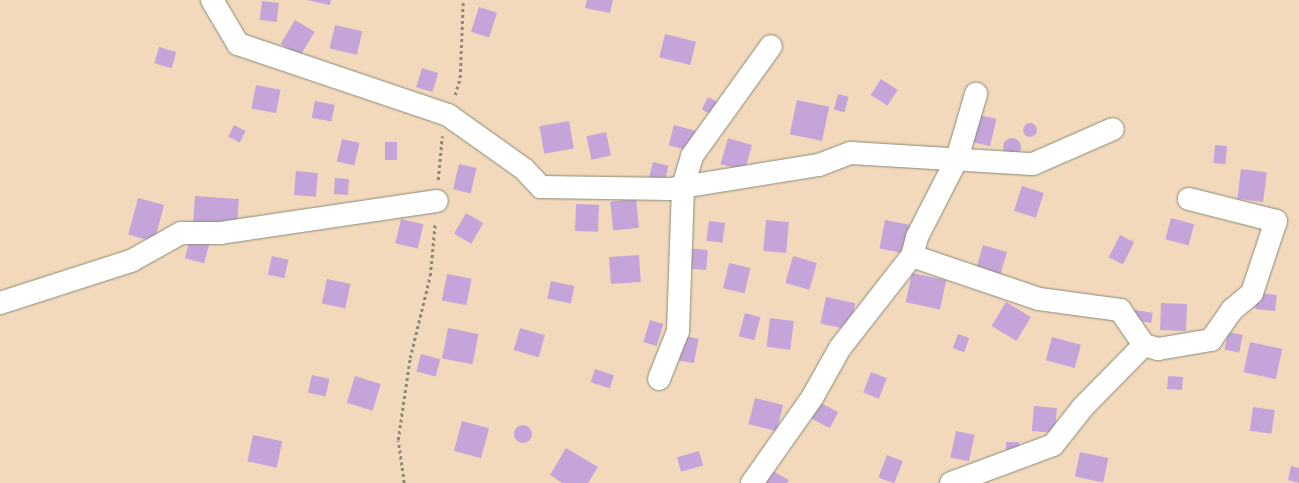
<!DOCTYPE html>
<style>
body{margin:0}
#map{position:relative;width:1299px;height:483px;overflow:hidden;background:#f3d9bc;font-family:"Patrick Hand",sans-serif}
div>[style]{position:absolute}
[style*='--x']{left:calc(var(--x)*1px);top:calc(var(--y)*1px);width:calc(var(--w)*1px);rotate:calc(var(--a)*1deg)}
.building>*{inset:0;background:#c5a5d9;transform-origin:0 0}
.round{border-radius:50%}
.path>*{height:2.5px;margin-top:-1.25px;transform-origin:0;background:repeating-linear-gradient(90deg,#898b78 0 3px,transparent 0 6px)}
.roads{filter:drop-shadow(0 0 1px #898b78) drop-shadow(0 0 1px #898b78)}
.minor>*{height:22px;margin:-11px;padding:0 11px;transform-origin:11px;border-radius:11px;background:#fff}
span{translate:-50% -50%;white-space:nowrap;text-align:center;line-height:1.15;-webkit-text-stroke:3px #f7f3e8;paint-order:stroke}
</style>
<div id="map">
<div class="building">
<div style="clip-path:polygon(306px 0,331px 0,330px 5px)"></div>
<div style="clip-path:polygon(587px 0,613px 0,610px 13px,585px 8px)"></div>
<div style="left:262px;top:1px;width:17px;height:19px;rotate:7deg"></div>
<div style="left:479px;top:7px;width:19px;height:26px;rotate:18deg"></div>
<div style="left:295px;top:20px;width:23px;height:28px;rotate:31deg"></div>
<div style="left:335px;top:25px;width:28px;height:24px;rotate:13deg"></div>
<div style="left:665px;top:34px;width:32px;height:24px;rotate:14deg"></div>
<div style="left:159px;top:47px;width:18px;height:17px;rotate:16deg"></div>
<div style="left:422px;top:68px;width:17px;height:20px;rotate:17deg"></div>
<div style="left:881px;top:79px;width:20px;height:19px;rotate:33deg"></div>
<div style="left:256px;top:85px;width:25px;height:24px;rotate:11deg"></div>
<div style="left:838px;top:94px;width:11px;height:16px;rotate:15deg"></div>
<div style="left:708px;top:97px;width:11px;height:14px;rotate:27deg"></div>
<div style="left:797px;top:100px;width:33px;height:35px;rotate:12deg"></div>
<div style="left:315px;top:101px;width:20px;height:17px;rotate:11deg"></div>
<div style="left:975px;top:114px;width:22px;height:28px;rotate:13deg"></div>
<div style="left:569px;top:121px;width:28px;height:30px;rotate:80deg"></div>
<div class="round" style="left:1023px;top:123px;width:14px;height:14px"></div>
<div style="left:234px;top:125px;width:13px;height:13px;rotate:27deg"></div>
<div style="left:674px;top:125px;width:24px;height:21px;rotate:15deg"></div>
<div style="left:606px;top:132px;width:24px;height:20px;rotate:78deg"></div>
<div style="left:728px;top:138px;width:25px;height:27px;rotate:16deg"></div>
<div class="round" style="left:1003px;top:138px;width:18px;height:18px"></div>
<div style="left:342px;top:139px;width:18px;height:23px;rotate:13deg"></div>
<div style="left:385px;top:142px;width:12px;height:18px"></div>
<div style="left:1215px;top:145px;width:12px;height:18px;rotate:5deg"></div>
<div style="left:653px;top:162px;width:16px;height:18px;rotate:14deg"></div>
<div style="left:459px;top:164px;width:18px;height:26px;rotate:13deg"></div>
<div style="left:1241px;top:169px;width:26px;height:30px;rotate:7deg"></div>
<div style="left:296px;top:171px;width:22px;height:24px;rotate:5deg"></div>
<div style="left:335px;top:178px;width:14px;height:16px;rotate:4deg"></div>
<div style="left:1022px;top:186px;width:23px;height:26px;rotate:18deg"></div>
<div style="left:195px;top:196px;width:44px;height:28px;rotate:4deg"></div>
<div style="left:138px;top:198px;width:27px;height:38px;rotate:15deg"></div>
<div style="left:636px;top:199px;width:29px;height:26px;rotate:84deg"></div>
<div style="left:576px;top:204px;width:23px;height:27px;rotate:2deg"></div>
<div style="left:466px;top:213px;width:20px;height:24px;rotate:30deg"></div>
<div style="left:1171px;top:218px;width:24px;height:22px;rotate:15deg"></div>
<div style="left:401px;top:219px;width:23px;height:25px;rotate:13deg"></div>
<div style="left:766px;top:220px;width:23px;height:31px;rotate:5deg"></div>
<div style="left:885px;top:220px;width:31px;height:29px;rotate:11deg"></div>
<div style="left:709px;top:221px;width:16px;height:20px;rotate:7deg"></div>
<div style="left:191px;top:235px;width:20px;height:24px;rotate:15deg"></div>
<div style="left:1120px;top:235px;width:16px;height:25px;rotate:27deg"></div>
<div style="left:983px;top:245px;width:25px;height:28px;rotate:16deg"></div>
<div style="left:684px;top:248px;width:24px;height:20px;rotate:5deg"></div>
<div style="left:639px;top:255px;width:27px;height:30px;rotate:86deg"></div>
<div style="left:272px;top:256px;width:17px;height:19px;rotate:13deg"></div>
<div style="left:793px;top:256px;width:25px;height:28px;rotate:16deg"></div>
<div style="left:729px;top:263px;width:22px;height:26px;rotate:13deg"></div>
<div style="left:912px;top:273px;width:35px;height:30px;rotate:12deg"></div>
<div style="left:447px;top:274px;width:25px;height:27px;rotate:11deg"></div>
<div style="left:327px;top:279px;width:24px;height:25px;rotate:12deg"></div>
<div style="left:551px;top:281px;width:24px;height:18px;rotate:12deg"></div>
<div style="left:1257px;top:293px;width:20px;height:16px;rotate:6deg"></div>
<div style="left:826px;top:297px;width:30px;height:27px;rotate:12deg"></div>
<div style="left:1006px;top:302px;width:29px;height:28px;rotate:31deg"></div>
<div style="left:1161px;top:303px;width:26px;height:27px;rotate:2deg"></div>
<div style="left:1135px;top:310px;width:18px;height:10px;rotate:9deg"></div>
<div style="left:745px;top:313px;width:16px;height:24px;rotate:15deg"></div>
<div style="left:770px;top:318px;width:24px;height:29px;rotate:7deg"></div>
<div style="left:650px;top:320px;width:14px;height:23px;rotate:17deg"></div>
<div style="left:448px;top:328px;width:31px;height:31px;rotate:11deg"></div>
<div style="left:520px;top:328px;width:26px;height:23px;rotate:16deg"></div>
<div style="left:1228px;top:332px;width:15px;height:18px;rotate:11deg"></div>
<div style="left:958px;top:334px;width:12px;height:15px;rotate:20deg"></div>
<div style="left:679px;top:335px;width:20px;height:25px;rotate:11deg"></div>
<div style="left:1052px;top:337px;width:30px;height:24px;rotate:15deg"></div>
<div style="left:1250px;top:342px;width:33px;height:31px;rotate:12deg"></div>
<div style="left:421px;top:354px;width:20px;height:18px;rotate:15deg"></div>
<div style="left:595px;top:369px;width:20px;height:14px;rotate:18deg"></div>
<div style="left:871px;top:372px;width:17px;height:22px;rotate:21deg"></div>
<div style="left:312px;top:375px;width:18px;height:18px;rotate:13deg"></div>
<div style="left:355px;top:376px;width:27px;height:28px;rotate:17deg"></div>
<div style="left:1168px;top:376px;width:15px;height:13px;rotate:4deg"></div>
<div style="left:755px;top:398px;width:29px;height:27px;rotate:14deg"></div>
<div style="left:817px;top:401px;width:24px;height:18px;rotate:28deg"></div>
<div style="left:1034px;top:406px;width:23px;height:25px;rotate:5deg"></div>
<div style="left:1253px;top:407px;width:22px;height:24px;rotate:8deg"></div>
<div style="left:462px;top:421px;width:28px;height:31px;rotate:15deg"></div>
<div class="round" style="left:514px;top:425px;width:18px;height:18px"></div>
<div style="left:956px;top:431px;width:19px;height:27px;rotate:12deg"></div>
<div style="left:253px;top:435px;width:30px;height:27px;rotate:12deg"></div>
<div style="left:1006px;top:442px;width:13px;height:11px"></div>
<div style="clip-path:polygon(566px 448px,598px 467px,588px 483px,562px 483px,550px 475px)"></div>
<div style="left:699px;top:451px;width:15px;height:23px;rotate:74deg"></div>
<div style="left:1080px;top:452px;width:29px;height:25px;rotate:12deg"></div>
<div style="left:887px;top:455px;width:17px;height:24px;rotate:21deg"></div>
<div style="clip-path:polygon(1291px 466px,1299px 468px,1299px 483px,1288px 480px)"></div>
<div style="clip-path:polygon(767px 468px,789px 480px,787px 483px,759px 483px)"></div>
</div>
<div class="path">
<div style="--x:455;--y:95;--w:18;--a:-74"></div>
<div style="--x:460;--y:78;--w:78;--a:-87.8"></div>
<div style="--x:438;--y:180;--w:44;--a:-84.8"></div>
<div style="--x:404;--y:483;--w:43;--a:-97.9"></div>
<div style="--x:398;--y:440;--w:83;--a:-81.7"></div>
<div style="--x:410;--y:358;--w:84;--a:-76.3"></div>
<div style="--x:430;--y:276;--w:53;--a:-84.6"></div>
</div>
<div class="roads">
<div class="minor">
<div style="--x:212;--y:0;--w:51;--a:59.4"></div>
<div style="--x:238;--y:44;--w:222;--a:18.7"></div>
<div style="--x:448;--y:115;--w:93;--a:35.4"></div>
<div style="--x:524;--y:169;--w:25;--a:47"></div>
<div style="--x:541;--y:187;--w:129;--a:0.9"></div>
<div style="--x:670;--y:189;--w:151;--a:-9.2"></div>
<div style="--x:819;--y:165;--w:34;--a:-21"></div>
<div style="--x:851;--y:153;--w:182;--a:3.5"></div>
<div style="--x:1033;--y:164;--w:87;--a:-23.6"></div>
<div style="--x:912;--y:256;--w:134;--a:18.7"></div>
<div style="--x:1039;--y:299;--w:82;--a:7.7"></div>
<div style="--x:1120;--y:310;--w:42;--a:55.6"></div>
<div style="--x:1144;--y:345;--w:15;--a:16"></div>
<div style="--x:1158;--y:349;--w:54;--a:-9.6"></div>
<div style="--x:1211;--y:340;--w:37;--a:-55"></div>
<div style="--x:1232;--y:310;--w:26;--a:-40"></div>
<div style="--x:1252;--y:293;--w:76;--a:-71.6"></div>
<div style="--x:1276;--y:221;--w:90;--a:-165.8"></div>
<div style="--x:0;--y:303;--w:138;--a:-17.8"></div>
<div style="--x:131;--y:261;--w:57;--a:-29.2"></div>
<div style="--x:181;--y:233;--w:39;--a:0"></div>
<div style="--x:220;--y:233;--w:219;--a:-8.4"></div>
<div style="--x:659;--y:379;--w:52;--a:-68.4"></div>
<div style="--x:678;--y:331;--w:145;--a:-88"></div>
<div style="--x:683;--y:186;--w:31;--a:-73"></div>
<div style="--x:692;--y:156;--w:135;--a:-54.3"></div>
<div style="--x:752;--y:483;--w:104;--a:-54.8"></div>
<div style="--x:812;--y:398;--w:57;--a:-60.8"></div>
<div style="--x:840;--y:348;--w:117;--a:-52"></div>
<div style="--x:912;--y:256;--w:20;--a:-75"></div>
<div style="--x:917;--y:237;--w:88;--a:-62.9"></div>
<div style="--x:957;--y:159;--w:68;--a:-73.7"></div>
<div style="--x:951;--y:483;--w:109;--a:-20.4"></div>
<div style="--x:1053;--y:445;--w:48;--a:-51.7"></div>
<div style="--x:1083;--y:407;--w:87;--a:-45.5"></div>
</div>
</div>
</div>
